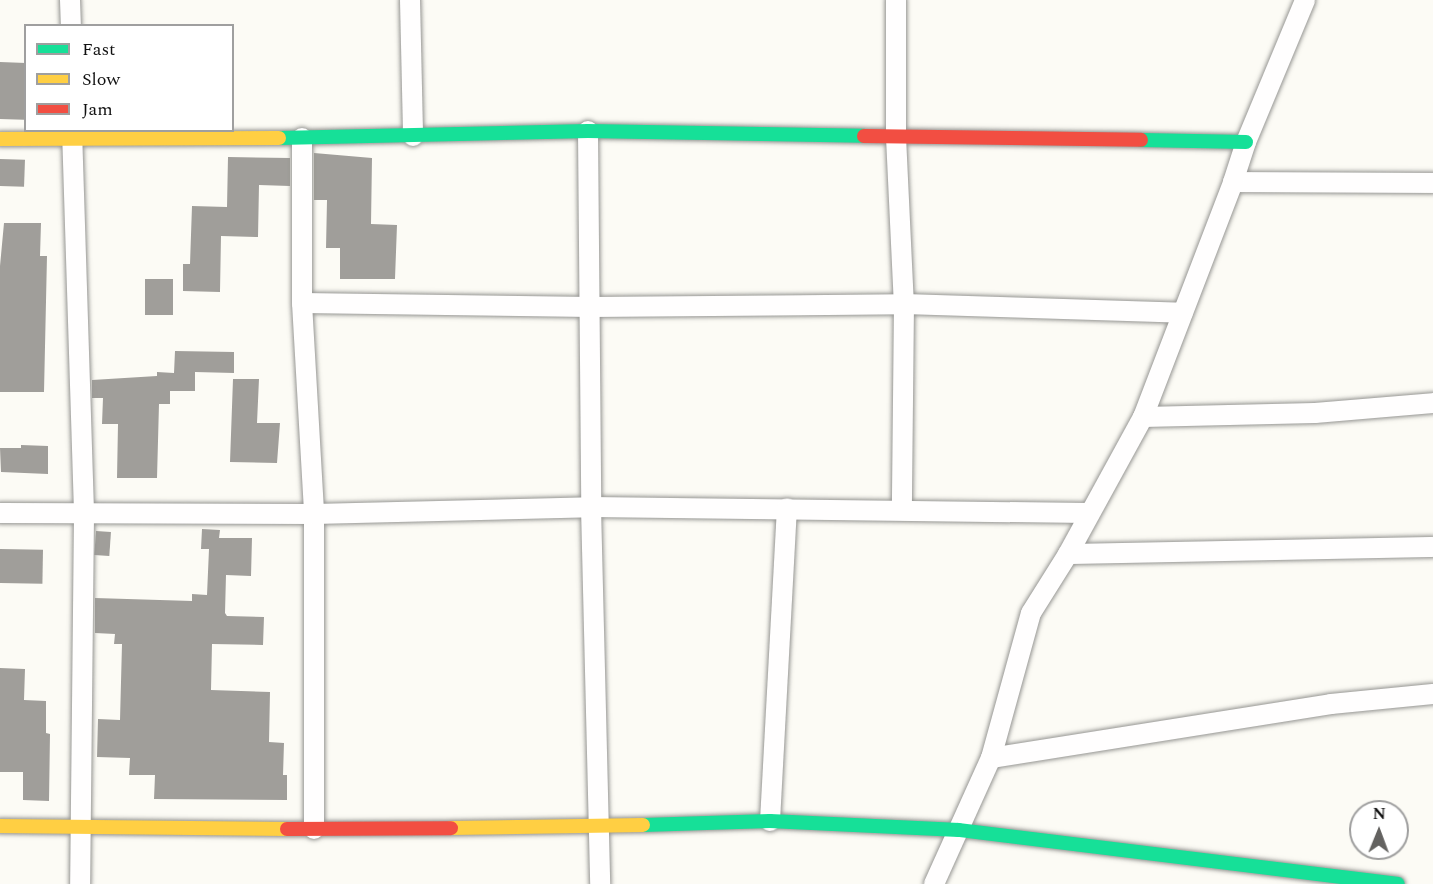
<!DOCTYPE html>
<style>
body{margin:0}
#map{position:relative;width:1433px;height:884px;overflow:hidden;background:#fcfbf5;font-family:Spectral,serif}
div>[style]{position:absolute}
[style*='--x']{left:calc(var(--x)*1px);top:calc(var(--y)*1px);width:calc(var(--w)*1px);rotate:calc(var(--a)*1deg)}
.building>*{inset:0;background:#a09e9a;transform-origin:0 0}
.roads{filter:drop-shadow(0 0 2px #969693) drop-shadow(0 0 2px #969693)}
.street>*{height:20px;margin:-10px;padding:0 10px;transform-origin:10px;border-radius:10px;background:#fffefe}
.fast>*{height:14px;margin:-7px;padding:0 7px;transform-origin:7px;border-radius:7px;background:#16e098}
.slow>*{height:14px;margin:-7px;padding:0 7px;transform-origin:7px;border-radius:7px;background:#ffcf43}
.jam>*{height:14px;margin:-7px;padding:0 7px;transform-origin:7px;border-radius:7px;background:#f24e42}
span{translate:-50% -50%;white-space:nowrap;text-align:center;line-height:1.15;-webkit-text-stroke:6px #fff;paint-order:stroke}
.legend{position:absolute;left:24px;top:24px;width:210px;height:108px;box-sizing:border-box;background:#fff;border:2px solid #9f9f9f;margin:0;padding:8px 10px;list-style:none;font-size:18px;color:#101010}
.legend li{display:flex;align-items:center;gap:12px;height:30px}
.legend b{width:30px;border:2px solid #9f9f9f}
.north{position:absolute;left:1349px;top:800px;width:60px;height:60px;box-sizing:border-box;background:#fff;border:2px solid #9f9f9f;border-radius:50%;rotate:1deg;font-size:16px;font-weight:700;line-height:24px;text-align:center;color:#101010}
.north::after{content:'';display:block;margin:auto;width:21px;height:27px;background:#636260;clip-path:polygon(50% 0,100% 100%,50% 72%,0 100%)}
</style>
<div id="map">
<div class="building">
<div style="left:0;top:62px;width:26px;height:57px;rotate:2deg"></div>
<div style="clip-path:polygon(314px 153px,372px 158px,371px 224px,397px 225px,395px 279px,340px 279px,340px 248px,326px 248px,327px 200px,314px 200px)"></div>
<div style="clip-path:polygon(228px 157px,290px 158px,290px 186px,259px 185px,258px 237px,221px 236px,220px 292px,183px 291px,183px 264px,190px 264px,192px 206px,227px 207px)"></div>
<div style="left:0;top:159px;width:25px;height:27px;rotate:2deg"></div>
<div style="clip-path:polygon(4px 223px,41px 223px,40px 256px,47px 256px,44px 392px,0 392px,0 266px)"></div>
<div style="left:145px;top:279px;width:28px;height:36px"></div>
<div style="clip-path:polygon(175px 351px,234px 352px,234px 373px,195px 372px,195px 391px,170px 391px,170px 404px,159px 404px,157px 478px,117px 478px,118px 424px,102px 424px,103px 398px,92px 398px,92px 380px,157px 376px,157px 372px,174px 373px)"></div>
<div style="clip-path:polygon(233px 379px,259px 379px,257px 423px,280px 423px,277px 463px,230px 462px)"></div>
<div style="clip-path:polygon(21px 445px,48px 446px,48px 474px,1px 472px,0 448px,21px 448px)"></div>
<div style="clip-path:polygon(202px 529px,220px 530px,219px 538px,252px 538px,251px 576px,226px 575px,225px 613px,227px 616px,264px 617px,263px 645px,212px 644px,211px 690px,270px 692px,269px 742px,284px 743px,283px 775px,287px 775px,287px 800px,154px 799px,155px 775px,129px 775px,130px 758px,97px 757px,98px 719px,120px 720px,122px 644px,114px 644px,115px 634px,95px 633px,95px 598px,192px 601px,192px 594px,207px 595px,209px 549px,201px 549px)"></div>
<div style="left:96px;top:531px;width:15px;height:24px;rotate:4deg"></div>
<div style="left:0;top:549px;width:43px;height:34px;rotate:1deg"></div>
<div style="clip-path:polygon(0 668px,25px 669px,24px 700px,46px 701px,46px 733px,50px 734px,49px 801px,23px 800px,23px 772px,0 772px)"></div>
</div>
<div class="roads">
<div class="street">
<div style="--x:70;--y:0;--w:26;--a:88"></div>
<div style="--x:410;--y:0;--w:136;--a:88.7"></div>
<div style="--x:896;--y:0;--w:137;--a:90"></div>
<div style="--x:896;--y:137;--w:167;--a:87.3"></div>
<div style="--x:904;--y:304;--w:206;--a:90.6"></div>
<div style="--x:72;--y:130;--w:385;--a:88.2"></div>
<div style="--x:84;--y:515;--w:369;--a:90.6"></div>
<div style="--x:588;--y:131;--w:376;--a:89.5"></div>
<div style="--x:591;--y:507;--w:377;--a:88.6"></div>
<div style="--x:302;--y:138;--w:165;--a:90"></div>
<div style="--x:302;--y:303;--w:211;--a:86.7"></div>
<div style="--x:314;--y:514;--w:315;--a:90"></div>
<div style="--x:1233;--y:182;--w:200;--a:0.3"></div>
<div style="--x:302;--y:303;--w:289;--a:0.8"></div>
<div style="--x:591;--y:307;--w:313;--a:-0.5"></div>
<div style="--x:904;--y:304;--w:279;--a:1.8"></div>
<div style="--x:1143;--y:417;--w:172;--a:-1.3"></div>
<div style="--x:1315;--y:413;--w:118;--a:-4.8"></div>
<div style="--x:0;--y:513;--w:314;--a:0.2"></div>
<div style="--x:314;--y:514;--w:277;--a:-1.4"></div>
<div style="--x:591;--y:507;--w:498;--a:0.7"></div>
<div style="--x:1068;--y:554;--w:365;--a:-1.1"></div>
<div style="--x:991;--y:758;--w:344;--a:-9"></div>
<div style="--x:1331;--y:704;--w:102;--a:-5.6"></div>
<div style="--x:770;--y:821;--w:313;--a:-86.9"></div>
<div style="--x:934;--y:884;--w:138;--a:-65.7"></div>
<div style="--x:991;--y:758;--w:150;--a:-74.6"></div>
<div style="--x:1031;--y:613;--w:70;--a:-57.9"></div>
<div style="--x:1068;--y:554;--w:156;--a:-61.3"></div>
<div style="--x:1143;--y:417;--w:252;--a:-69"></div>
<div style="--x:1233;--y:182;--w:42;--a:-72"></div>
<div style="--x:1246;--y:142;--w:154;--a:-67.4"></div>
</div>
<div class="fast">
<div style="--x:279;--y:138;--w:309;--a:-1.3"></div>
<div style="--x:588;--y:131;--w:276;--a:1"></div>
<div style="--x:1141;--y:140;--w:105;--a:1.1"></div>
<div style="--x:643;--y:825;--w:127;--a:-1.8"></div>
<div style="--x:770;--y:821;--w:189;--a:2.7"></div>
<div style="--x:959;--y:830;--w:442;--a:7"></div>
</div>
<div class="slow">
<div style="--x:0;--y:139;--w:279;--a:-0.2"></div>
<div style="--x:0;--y:826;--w:287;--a:0.6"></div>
<div style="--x:451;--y:828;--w:192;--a:-0.9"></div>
</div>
<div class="jam">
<div style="--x:864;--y:136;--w:277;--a:0.8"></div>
<div style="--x:287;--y:829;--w:164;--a:-0.3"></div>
</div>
</div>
<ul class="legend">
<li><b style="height:8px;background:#16e098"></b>Fast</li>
<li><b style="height:8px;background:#ffcf43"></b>Slow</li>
<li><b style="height:8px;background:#f24e42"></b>Jam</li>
</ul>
<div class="north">N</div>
</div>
